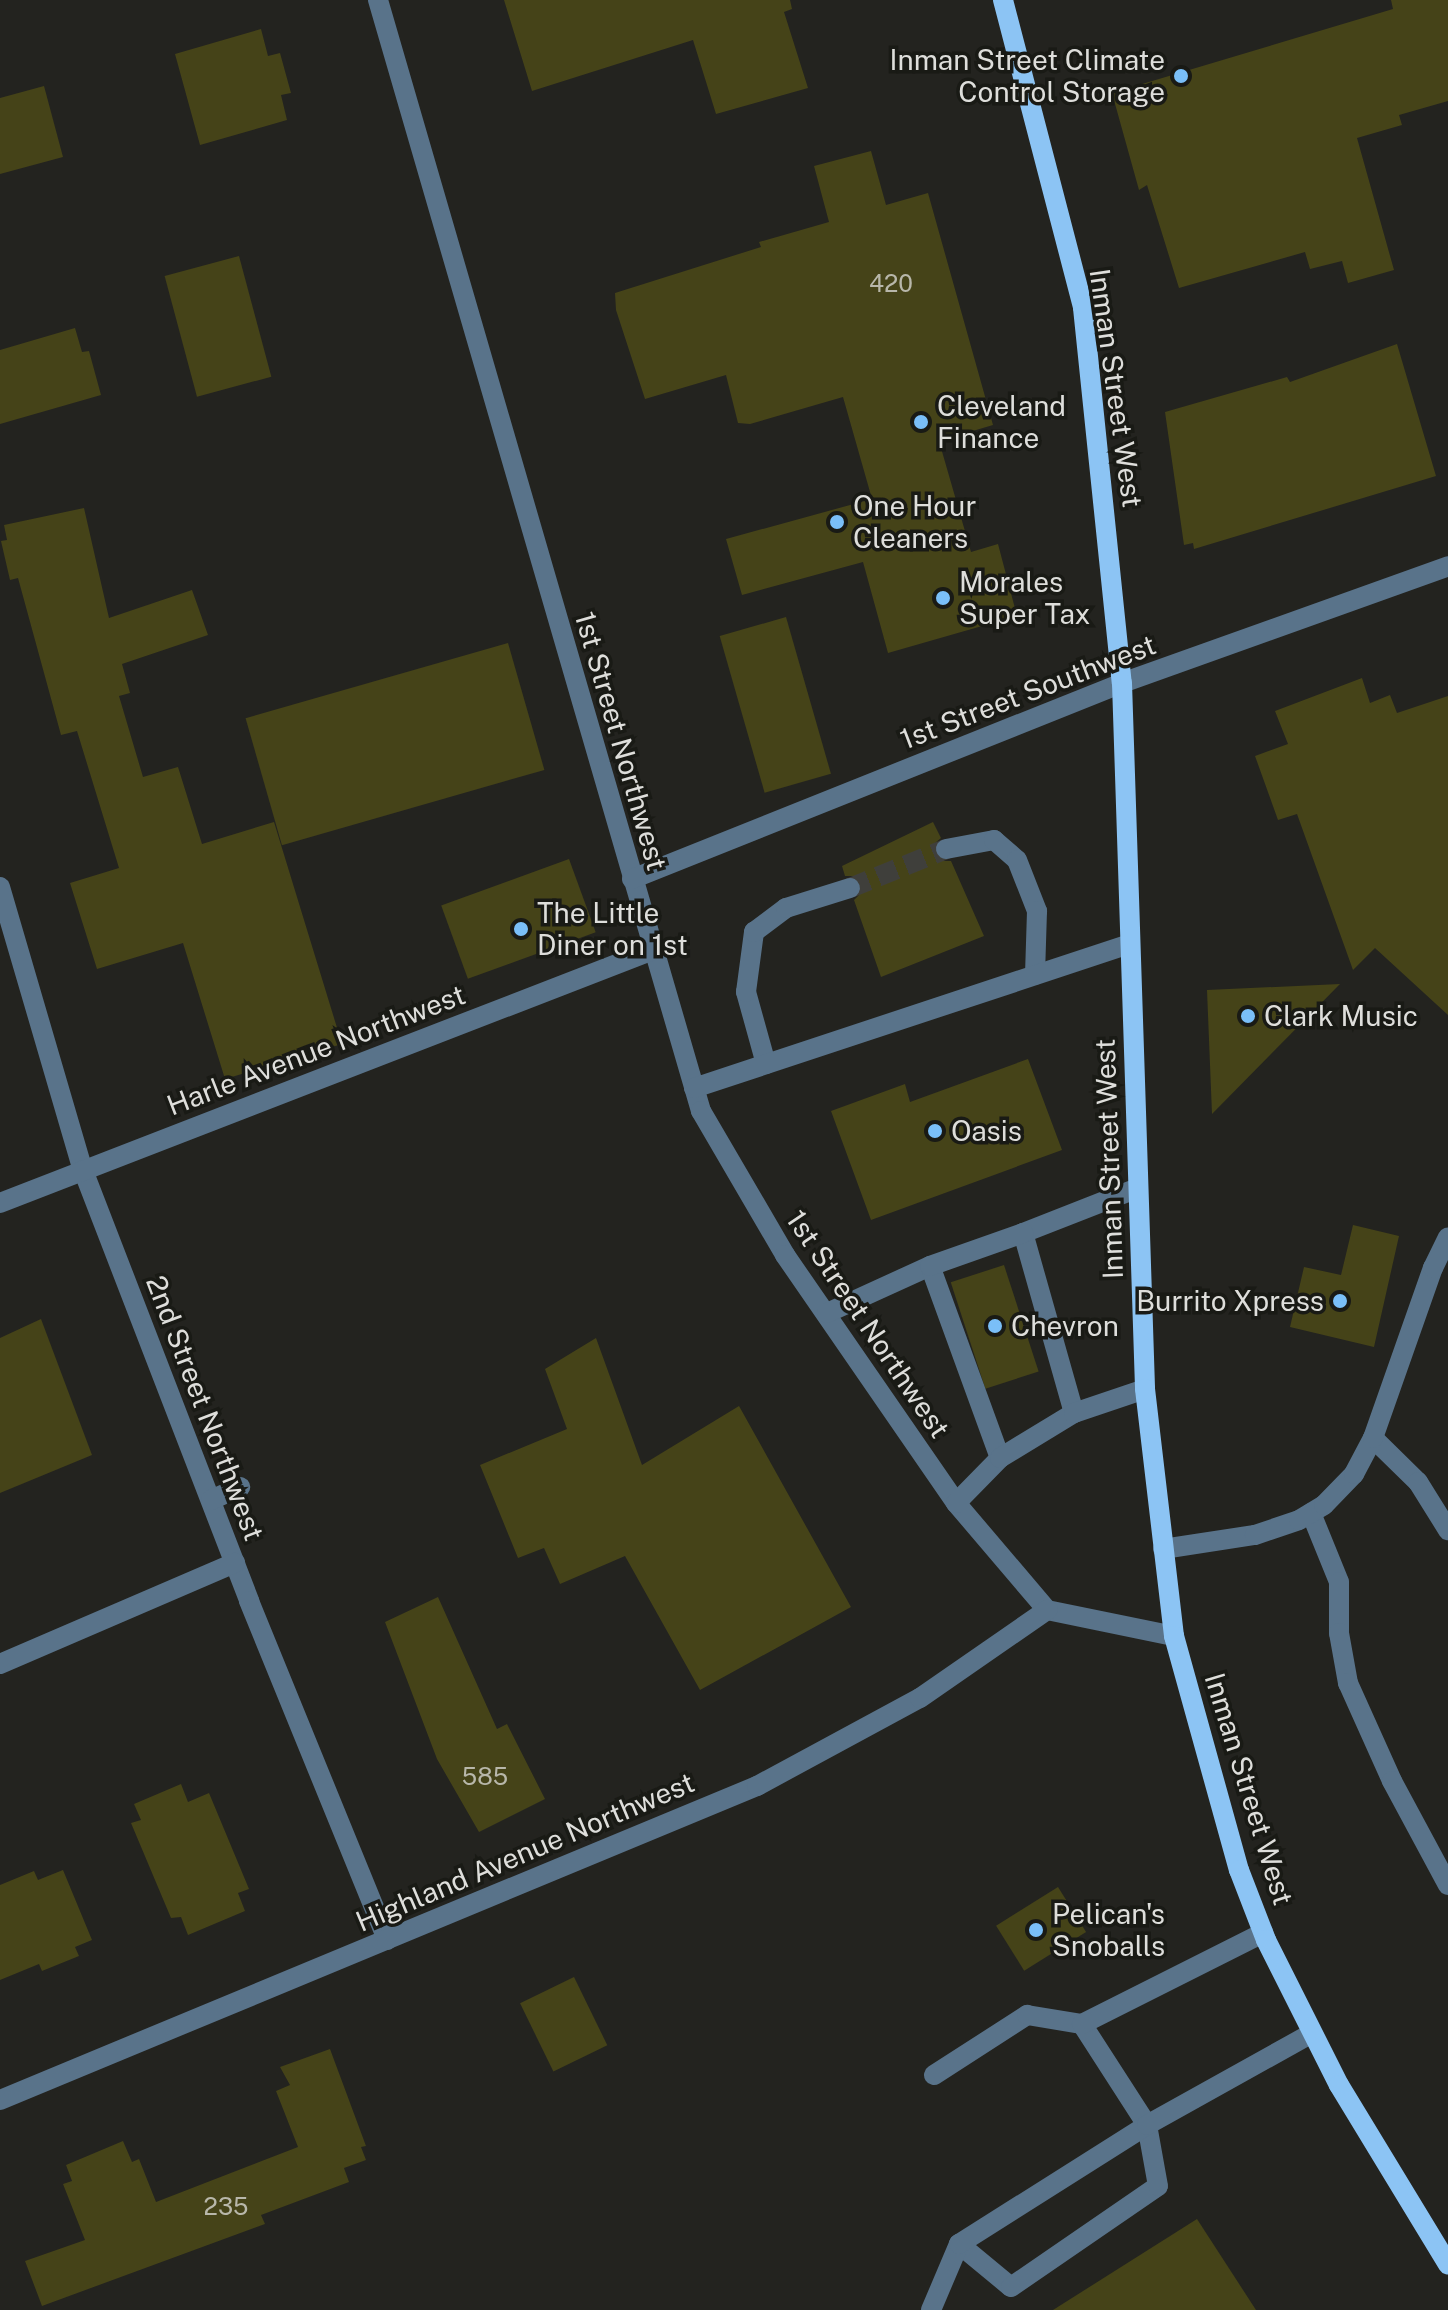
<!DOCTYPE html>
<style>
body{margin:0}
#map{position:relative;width:1448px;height:2310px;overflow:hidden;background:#23231f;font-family:"Public Sans",sans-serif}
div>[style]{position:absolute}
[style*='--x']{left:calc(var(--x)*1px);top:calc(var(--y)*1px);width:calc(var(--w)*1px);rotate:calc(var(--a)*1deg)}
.building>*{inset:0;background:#454318;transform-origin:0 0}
.minor-tunnel>*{height:20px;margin-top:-10px;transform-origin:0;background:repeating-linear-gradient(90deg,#3f3f3b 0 20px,transparent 0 30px)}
.minor>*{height:20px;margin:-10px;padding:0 10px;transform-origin:10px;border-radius:10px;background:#59738a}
.major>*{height:20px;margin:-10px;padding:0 10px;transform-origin:10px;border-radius:10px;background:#8cc4f4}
.dots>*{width:22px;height:22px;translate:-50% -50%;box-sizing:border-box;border:4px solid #191a15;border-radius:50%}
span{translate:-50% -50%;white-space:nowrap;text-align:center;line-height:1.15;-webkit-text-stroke:7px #191a15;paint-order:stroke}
.number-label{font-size:24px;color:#b8b7aa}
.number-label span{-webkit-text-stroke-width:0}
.poi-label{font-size:28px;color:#dededb}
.right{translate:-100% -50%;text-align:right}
.left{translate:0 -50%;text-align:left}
.street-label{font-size:28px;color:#dededb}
</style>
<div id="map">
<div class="building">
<div style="clip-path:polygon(504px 0,790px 0,792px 9px,784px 12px,808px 88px,716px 114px,693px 40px,532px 91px)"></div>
<div style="clip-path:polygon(1391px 0,1448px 0,1448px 101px,1399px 115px,1402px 125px,1357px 138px,1394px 270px,1348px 283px,1342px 261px,1310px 269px,1305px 252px,1179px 288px,1147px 185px,1139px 190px,1112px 93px,1393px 9px)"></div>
<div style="clip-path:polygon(261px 29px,268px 56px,280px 53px,291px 93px,281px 95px,287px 120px,200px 145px,175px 54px)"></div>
<div style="clip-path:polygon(44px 86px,63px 157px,0 174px,0 98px)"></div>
<div style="clip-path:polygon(871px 151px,886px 205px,928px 193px,993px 425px,939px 441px,971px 552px,998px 544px,1017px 616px,888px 653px,863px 562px,742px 595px,726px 539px,872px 499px,843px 397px,750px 424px,738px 423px,726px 375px,645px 399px,616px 310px,615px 293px,761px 247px,759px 242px,829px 222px,814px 166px)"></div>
<div style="left:239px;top:256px;width:125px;height:77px;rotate:75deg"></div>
<div style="clip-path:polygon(75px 328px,82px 352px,89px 351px,101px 395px,0 424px,0 350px)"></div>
<div style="clip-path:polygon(1397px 344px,1436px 476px,1194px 549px,1193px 543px,1184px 545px,1165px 412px,1287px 377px,1290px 382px)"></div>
<div style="clip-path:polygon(84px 508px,109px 618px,192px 590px,208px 635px,122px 664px,130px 693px,119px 696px,143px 777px,178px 767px,202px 844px,274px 822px,342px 1044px,225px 1079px,183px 943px,97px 969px,70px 883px,119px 868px,77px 731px,61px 735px,18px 578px,10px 580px,1px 541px,7px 540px,4px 525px)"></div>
<div style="left:786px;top:617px;width:163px;height:69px;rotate:74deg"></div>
<div style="left:508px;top:643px;width:132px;height:273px;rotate:74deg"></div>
<div style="clip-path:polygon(1362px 678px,1370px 703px,1390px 695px,1397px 713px,1448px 696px,1448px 1015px,1375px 948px,1353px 970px,1297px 814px,1278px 820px,1255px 756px,1288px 744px,1275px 711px)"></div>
<div style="clip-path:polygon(933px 822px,941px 838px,934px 844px,933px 852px,941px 861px,951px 861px,984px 936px,881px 977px,854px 900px,862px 892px,862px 883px,854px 876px,845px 876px,842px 866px)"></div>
<div style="left:569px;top:859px;width:78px;height:136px;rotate:70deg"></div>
<div style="clip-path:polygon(1340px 984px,1212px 1114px,1207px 990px)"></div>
<div style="clip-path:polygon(1028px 1059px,1062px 1150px,871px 1220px,831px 1111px,905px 1084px,910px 1102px)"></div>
<div style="clip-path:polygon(1353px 1225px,1399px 1236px,1374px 1347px,1290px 1327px,1304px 1267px,1341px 1275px)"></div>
<div style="left:1004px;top:1265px;width:112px;height:56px;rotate:72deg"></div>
<div style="clip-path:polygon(41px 1319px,92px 1455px,0 1493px,0 1338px)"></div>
<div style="clip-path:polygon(596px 1338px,642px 1465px,739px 1406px,851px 1607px,700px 1690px,625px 1556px,560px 1584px,544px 1548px,518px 1558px,480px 1465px,567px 1429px,545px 1369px)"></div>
<div style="clip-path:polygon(438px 1597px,497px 1729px,507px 1724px,545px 1799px,479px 1832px,437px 1759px,385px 1622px)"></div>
<div style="clip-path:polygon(181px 1784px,188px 1802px,209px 1793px,249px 1889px,238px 1893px,245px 1911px,188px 1935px,181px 1917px,171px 1918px,131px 1823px,141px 1820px,134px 1804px)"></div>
<div style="clip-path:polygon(63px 1870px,92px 1940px,75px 1947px,79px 1956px,42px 1971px,39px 1964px,0 1980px,0 1885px,34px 1871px,38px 1880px)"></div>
<div style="left:1058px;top:1887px;width:53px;height:73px;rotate:58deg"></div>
<div style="left:574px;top:1977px;width:76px;height:60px;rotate:64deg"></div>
<div style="clip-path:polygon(330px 2049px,366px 2146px,361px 2147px,366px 2160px,344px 2168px,349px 2182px,261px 2215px,265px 2224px,42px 2306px,25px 2261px,85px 2240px,63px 2184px,72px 2181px,66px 2165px,123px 2141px,132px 2162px,139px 2159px,156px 2202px,298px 2147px,276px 2091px,290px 2085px,280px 2067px)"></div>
<div style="clip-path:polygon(1197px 2219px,1256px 2310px,1053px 2310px)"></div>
</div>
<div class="minor-tunnel">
<div style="--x:850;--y:888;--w:104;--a:-22.1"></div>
</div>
<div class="minor">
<div style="--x:378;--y:0;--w:1157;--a:73.79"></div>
<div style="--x:701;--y:1111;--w:167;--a:59.7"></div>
<div style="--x:785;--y:1255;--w:301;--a:55.4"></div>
<div style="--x:956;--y:1503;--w:140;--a:49.6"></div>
<div style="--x:1047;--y:1610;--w:130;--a:11.6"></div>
<div style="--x:946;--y:849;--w:49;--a:-10.6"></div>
<div style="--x:994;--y:840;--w:30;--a:41"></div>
<div style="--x:1017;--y:860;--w:55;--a:68.6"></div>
<div style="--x:1037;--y:911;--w:64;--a:91.8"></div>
<div style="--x:632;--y:879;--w:528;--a:-21.8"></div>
<div style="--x:1122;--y:683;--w:346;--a:-19.7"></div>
<div style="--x:0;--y:887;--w:295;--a:73.7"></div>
<div style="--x:83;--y:1170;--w:462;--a:68.9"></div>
<div style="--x:249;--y:1601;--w:366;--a:67.8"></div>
<div style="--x:766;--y:1064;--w:75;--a:-105.5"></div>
<div style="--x:746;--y:992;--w:61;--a:-82.4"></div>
<div style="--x:754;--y:932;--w:40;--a:-37"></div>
<div style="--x:786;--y:908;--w:67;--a:-17.4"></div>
<div style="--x:694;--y:1088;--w:459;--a:-18.3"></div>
<div style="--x:0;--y:1203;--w:700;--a:-21.18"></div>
<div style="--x:827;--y:1313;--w:113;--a:-24.5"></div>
<div style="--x:1074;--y:1413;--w:187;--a:-105.8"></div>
<div style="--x:1023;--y:1233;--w:123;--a:-21.4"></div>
<div style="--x:1373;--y:1438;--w:63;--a:44.4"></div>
<div style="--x:1418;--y:1482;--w:57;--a:58"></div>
<div style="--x:1000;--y:1458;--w:204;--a:-110"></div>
<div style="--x:930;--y:1266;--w:99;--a:-19.5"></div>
<div style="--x:211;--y:1500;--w:32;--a:-24"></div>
<div style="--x:956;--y:1503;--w:63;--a:-45.6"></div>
<div style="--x:1000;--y:1458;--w:87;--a:-31.3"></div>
<div style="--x:1074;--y:1413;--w:75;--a:-18.7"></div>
<div style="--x:1311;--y:1513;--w:74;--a:67.9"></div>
<div style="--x:1339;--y:1582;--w:51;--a:90"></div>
<div style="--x:1339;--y:1633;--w:51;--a:79.8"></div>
<div style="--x:1348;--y:1683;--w:107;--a:65.8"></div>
<div style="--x:1392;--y:1781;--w:118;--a:61.7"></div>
<div style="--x:1163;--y:1549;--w:93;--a:-8.7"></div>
<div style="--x:1255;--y:1535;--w:46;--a:-18.8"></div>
<div style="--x:1299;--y:1520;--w:29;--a:-31"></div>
<div style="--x:1324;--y:1505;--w:43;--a:-45.9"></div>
<div style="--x:1354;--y:1474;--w:41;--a:-62.2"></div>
<div style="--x:1373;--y:1438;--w:180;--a:-70.6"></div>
<div style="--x:1433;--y:1268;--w:34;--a:-64"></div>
<div style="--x:0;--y:1664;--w:256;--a:-23.3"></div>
<div style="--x:934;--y:2075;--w:111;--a:-32.8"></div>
<div style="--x:1027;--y:2015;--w:56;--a:9.3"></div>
<div style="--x:0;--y:2100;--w:820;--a:-22.53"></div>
<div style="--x:757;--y:1786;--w:185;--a:-28.4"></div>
<div style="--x:920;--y:1698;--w:155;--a:-34.7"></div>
<div style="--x:959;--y:2244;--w:67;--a:39.6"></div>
<div style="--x:1011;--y:2287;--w:178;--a:-34.5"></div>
<div style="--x:1158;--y:2186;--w:62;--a:-100.2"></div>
<div style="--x:1147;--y:2125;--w:120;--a:-122.8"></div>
<div style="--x:1082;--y:2024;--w:203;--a:-26.7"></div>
<div style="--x:931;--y:2310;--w:72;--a:-67"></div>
<div style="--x:959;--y:2244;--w:222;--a:-32.3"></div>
<div style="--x:1147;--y:2125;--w:189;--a:-29.1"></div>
</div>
<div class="major">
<div style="--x:1003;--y:0;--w:318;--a:75.4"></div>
<div style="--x:1083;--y:308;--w:377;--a:84.1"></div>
<div style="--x:1122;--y:683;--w:706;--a:88.13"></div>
<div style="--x:1145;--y:1389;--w:249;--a:83.3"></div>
<div style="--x:1174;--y:1636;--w:243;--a:74.5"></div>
<div style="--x:1239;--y:1870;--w:75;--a:68.9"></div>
<div style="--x:1266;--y:1940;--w:162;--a:63.3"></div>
<div style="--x:1339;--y:2085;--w:210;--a:58.7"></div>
</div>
<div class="dots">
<div style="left:1181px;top:76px;background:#7abff8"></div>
<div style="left:921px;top:422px;background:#7abff8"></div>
<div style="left:837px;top:522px;background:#7abff8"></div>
<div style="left:943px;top:598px;background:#7abff8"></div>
<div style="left:521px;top:929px;background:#7abff8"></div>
<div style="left:1248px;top:1016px;background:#7abff8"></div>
<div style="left:935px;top:1131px;background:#7abff8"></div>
<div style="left:1340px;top:1301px;background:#7abff8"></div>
<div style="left:995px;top:1326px;background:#7abff8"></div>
<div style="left:1036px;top:1930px;background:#7abff8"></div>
</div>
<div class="number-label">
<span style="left:891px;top:284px">420</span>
<span style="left:485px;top:1777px">585</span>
<span style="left:226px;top:2207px">235</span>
</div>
<div class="poi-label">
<span class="right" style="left:1165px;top:76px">Inman Street Climate<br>Control Storage</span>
<span class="left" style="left:937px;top:422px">Cleveland<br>Finance</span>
<span class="left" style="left:853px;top:522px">One Hour<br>Cleaners</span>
<span class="left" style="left:959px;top:598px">Morales<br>Super Tax</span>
<span class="left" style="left:537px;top:929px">The Little<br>Diner on 1st</span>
<span class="left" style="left:1264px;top:1016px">Clark Music</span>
<span class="left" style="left:951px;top:1131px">Oasis</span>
<span class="right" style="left:1324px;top:1301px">Burrito Xpress</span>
<span class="left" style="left:1011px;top:1326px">Chevron</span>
<span class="left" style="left:1052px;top:1930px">Pelican's<br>Snoballs</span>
</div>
<div class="street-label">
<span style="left:1116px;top:388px;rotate:82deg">Inman Street West</span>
<span style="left:1028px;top:692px;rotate:-21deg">1st Street Southwest</span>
<span style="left:621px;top:741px;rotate:74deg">1st Street Northwest</span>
<span style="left:316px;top:1050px;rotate:-21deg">Harle Avenue Northwest</span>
<span style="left:1109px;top:1159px;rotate:-92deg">Inman Street West</span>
<span style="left:868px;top:1324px;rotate:56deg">1st Street Northwest</span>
<span style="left:205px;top:1408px;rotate:69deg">2nd Street Northwest</span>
<span style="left:1249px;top:1789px;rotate:73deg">Inman Street West</span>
<span style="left:525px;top:1852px;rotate:-23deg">Highland Avenue Northwest</span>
</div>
</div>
